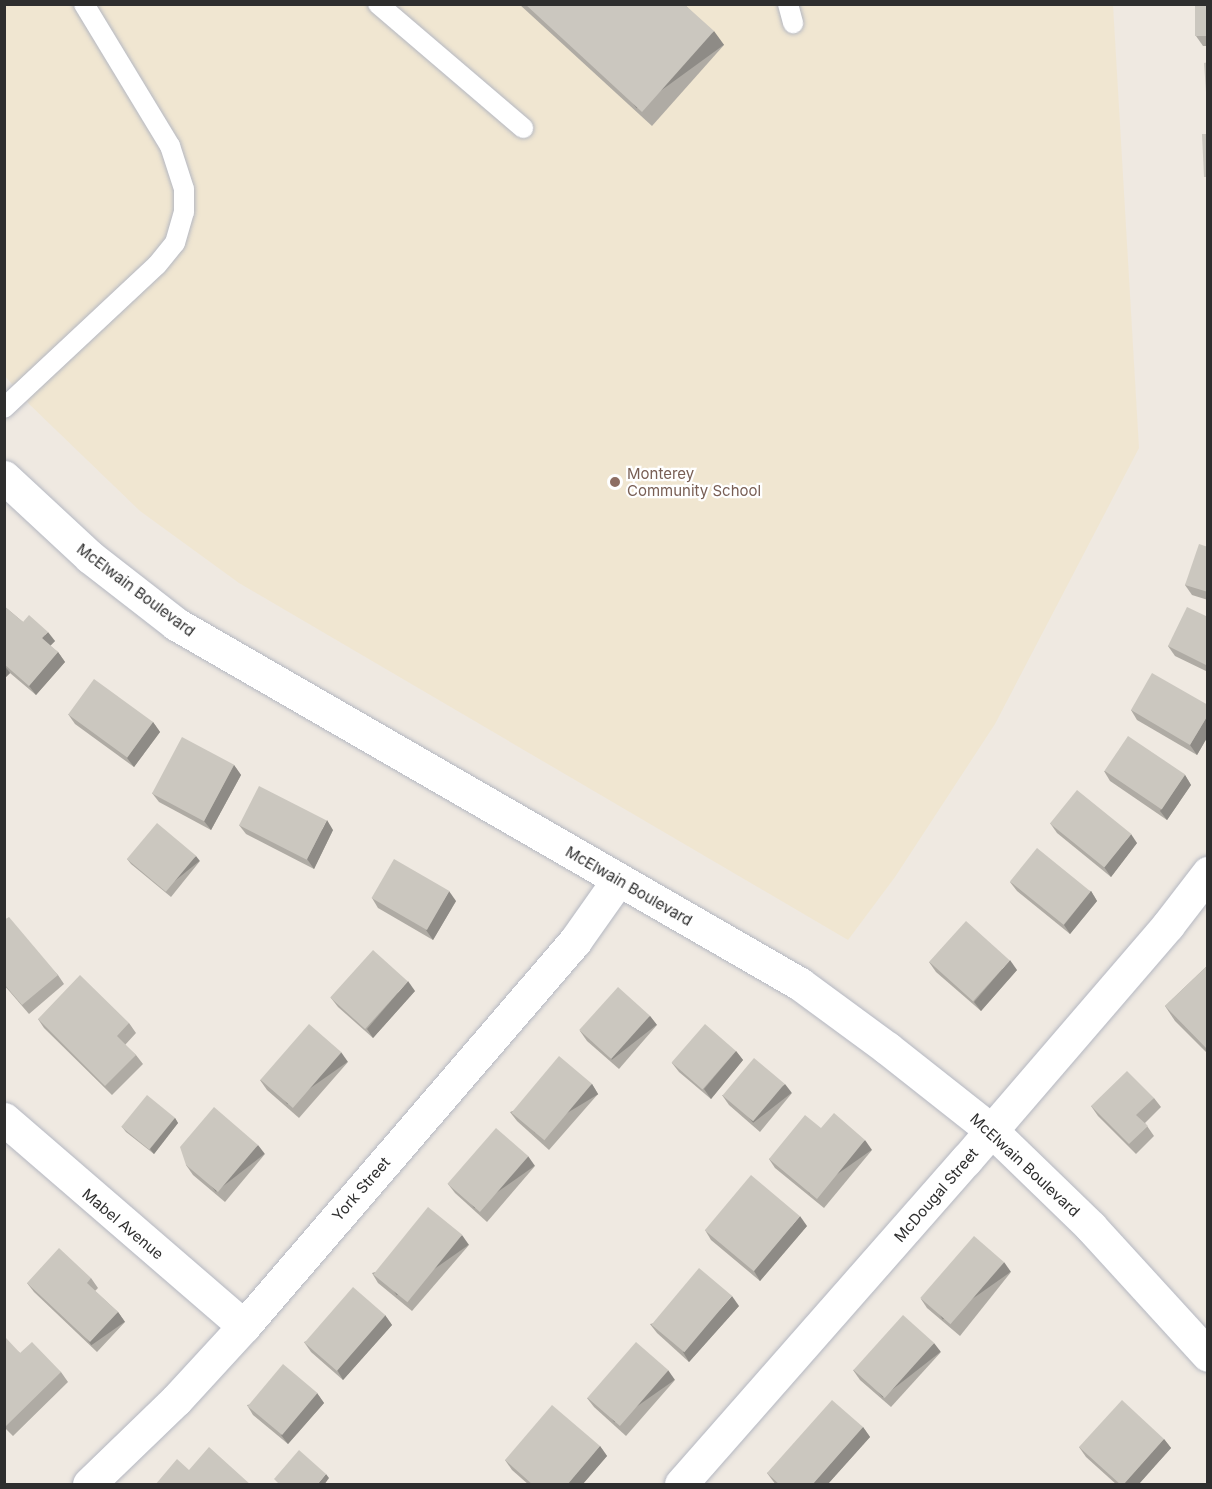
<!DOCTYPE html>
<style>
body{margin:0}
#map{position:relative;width:1212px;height:1489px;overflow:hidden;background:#efe9e1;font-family:Inter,sans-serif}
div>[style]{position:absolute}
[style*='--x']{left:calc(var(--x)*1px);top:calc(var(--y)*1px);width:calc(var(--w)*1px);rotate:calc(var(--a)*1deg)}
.education>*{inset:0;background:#f0e6d1}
.roads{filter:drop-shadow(0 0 2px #b4b7c1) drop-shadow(0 0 2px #b4b7c1)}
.service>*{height:20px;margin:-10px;padding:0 10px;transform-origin:10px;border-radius:10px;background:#fff}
.minor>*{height:33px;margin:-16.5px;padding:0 16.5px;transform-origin:16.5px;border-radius:16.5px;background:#fff}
.tertiary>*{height:33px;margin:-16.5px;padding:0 16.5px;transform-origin:16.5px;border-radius:16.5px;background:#fff}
.wall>*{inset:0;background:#afaba4}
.shaded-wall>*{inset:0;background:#8e8b86;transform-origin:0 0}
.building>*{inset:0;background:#cbc7bf;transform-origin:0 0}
.dots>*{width:16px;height:16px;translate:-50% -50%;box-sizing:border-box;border:3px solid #fff;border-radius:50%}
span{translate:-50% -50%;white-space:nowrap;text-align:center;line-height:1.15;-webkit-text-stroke:4.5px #fff;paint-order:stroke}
.education-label{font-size:15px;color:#785e54}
.left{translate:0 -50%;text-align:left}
.street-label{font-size:15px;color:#2e2e2e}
.frame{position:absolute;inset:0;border:6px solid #2e2e2e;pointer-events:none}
</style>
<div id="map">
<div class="education">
<div style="clip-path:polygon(4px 5px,1113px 5px,1139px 448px,995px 724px,895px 877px,848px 940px,239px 583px,140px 511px,29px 404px,5px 376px)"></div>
</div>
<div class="roads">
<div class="service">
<div style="--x:378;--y:4;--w:191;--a:40.5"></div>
<div style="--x:788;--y:4;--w:20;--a:75"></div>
<div style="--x:4;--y:408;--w:209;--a:-43.1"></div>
<div style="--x:157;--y:265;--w:28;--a:-51"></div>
<div style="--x:175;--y:243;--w:32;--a:-74"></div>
<div style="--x:184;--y:212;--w:23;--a:-90"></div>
<div style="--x:184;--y:189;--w:45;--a:-108"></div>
<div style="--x:170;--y:146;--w:166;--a:-121.2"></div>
</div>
<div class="minor">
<div style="--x:4;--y:1119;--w:317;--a:40.8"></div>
<div style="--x:89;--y:1484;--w:121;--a:-44"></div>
<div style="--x:176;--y:1400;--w:100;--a:-47.4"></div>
<div style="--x:244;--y:1326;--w:508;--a:-49.31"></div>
<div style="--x:575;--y:941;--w:75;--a:-54.8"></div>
<div style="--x:681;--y:1484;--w:432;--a:-48.7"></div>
<div style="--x:966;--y:1160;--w:310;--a:-49.3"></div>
<div style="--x:1168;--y:925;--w:66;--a:-52.4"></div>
</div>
<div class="tertiary">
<div style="--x:4;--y:477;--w:117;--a:42.9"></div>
<div style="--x:90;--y:557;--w:109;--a:37.9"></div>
<div style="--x:176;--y:624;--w:720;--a:29.98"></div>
<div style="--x:800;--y:984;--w:108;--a:36.3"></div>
<div style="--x:887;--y:1048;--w:132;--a:38.3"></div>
<div style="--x:991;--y:1130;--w:139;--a:44.1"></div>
<div style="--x:1091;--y:1227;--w:173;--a:47.6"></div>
</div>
</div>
<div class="wall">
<div style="clip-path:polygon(519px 4px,684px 4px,724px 45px,652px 126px)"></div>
<div style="clip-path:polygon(1208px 4px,1208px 46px,1203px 46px,1196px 36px)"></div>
<div style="clip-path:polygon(1208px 547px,1208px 600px,1192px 595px,1185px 585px)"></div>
<div style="clip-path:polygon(4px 606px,23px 622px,55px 641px,50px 646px,58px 652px,65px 662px,36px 695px,10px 673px,4px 679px)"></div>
<div style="clip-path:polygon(1208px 617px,1208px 672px,1175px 656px,1168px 646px)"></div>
<div style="clip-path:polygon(1208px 705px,1208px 736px,1197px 755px,1137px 720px,1131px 710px)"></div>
<div style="clip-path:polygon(68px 714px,153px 722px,160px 732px,134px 767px,75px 724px)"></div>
<div style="clip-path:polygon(234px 765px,241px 775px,211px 830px,159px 802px,152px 793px)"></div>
<div style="clip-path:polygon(1104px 771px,1185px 775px,1191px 785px,1167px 820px,1110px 781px)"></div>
<div style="clip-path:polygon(1050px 823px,1137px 843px,1111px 877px,1057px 833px)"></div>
<div style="clip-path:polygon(239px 825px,333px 830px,314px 869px,246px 834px)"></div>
<div style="clip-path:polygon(127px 859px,200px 861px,171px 897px,131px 864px)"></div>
<div style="clip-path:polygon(1010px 882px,1091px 891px,1097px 901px,1070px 934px,1017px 891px)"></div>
<div style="clip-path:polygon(372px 898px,456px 901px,433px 940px,378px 908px)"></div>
<div style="clip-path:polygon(4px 920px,58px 975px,64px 984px,29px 1014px,4px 985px)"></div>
<div style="clip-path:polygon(929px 962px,1017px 970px,981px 1011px,936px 972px)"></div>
<div style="clip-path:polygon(1208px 965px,1208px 1054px,1175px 1021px,1165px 1006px)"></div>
<div style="clip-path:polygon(415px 991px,373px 1038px,338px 1007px,331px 998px)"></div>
<div style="clip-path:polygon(650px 1016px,657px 1025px,619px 1069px,587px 1041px,580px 1031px)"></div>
<div style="clip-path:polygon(38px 1019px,129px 1023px,136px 1033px,125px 1045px,136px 1055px,143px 1064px,112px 1095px,44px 1028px)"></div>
<div style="clip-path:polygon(736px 1051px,743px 1060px,711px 1099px,679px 1072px,672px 1063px)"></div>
<div style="clip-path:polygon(348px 1062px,299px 1118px,267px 1090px,260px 1080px)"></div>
<div style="clip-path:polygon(592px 1084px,598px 1094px,549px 1150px,517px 1121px,510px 1112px)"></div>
<div style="clip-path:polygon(792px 1093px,760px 1132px,729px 1105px,722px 1095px)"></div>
<div style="clip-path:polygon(1154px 1098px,1161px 1107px,1145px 1123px,1154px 1136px,1136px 1154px,1098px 1116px,1091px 1106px)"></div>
<div style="clip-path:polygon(175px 1118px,178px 1123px,154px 1154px,126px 1132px,122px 1127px)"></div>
<div style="clip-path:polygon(821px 1128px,872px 1150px,824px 1208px,775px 1168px,769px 1159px)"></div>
<div style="clip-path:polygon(265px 1154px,225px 1202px,193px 1175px,186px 1165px)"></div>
<div style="clip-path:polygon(535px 1166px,487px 1222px,455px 1193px,448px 1184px)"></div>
<div style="clip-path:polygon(807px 1226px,760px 1281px,711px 1240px,705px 1230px)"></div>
<div style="clip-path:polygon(469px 1245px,412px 1311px,378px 1283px,372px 1273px)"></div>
<div style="clip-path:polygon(1011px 1272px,960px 1336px,927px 1308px,921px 1299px)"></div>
<div style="clip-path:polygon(91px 1278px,98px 1288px,95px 1291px,118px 1312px,125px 1322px,97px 1352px,34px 1292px,27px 1283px)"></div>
<div style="clip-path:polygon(739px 1306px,689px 1362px,657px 1333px,650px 1324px)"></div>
<div style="clip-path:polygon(385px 1315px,392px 1325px,343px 1380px,311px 1352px,304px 1342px)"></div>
<div style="clip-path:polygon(4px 1340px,20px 1353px,61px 1372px,68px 1382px,13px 1436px,4px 1427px)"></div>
<div style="clip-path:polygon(941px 1352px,891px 1407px,860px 1380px,853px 1370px)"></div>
<div style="clip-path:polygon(675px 1380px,626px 1436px,594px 1407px,587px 1398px)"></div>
<div style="clip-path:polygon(317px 1393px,324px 1403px,288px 1444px,253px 1415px,247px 1405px)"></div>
<div style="clip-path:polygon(863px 1427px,870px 1437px,827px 1485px,776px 1485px,767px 1473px)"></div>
<div style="clip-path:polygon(1164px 1439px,1171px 1448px,1138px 1485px,1117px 1485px,1086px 1457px,1079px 1447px)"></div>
<div style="clip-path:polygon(600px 1446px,607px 1456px,582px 1485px,529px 1485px,512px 1470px,505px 1460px)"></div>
</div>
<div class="shaded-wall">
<div style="left:714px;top:31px;width:17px;height:108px;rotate:54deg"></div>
<div style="clip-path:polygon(48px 632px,55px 641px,48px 648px,42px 638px)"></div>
<div style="clip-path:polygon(58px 652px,65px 662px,36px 695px,29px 686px)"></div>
<div style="clip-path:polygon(4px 665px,10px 673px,4px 679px)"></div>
<div style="clip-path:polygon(1208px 715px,1208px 736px,1197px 755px,1190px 745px)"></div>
<div style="clip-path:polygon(153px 722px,160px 732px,134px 767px,127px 758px)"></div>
<div style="clip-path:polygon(234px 765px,241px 775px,211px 830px,204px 821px)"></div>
<div style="clip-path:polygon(1185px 775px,1191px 785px,1167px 820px,1160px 811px)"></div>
<div style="clip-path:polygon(327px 820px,333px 830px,314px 869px,307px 859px)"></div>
<div style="clip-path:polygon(1131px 834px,1137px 843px,1111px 877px,1104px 867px)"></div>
<div style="left:196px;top:856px;width:6px;height:46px;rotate:51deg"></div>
<div style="clip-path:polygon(449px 891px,456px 901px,433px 940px,426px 930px)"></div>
<div style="clip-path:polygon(1091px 891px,1097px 901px,1070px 934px,1064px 925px)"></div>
<div style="clip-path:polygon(1010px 960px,1017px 970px,981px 1011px,974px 1002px)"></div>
<div style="clip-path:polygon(408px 981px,415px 991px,373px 1038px,367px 1029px)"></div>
<div style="left:650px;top:1016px;width:11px;height:57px;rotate:52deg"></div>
<div style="clip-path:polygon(736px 1051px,743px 1060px,711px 1099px,704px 1089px)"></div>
<div style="left:341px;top:1052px;width:12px;height:74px;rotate:55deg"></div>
<div style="left:592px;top:1084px;width:12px;height:74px;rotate:59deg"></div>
<div style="left:785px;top:1084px;width:11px;height:49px;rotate:52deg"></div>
<div style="clip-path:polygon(175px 1118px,178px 1123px,154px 1154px,150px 1149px)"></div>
<div style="left:865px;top:1140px;width:12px;height:76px;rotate:55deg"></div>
<div style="left:258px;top:1145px;width:11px;height:62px;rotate:52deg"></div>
<div style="left:528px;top:1156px;width:12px;height:74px;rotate:55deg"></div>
<div style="clip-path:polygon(800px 1216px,807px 1226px,760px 1281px,754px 1271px)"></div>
<div style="left:462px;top:1235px;width:12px;height:88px;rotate:55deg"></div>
<div style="left:1004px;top:1262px;width:12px;height:83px;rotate:55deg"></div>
<div style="clip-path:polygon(732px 1296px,739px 1306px,689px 1362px,683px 1352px)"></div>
<div style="left:118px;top:1312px;width:12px;height:41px;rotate:55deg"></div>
<div style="clip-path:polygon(385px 1315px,392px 1325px,343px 1380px,337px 1370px)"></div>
<div style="left:934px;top:1343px;width:11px;height:74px;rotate:52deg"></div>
<div style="left:668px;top:1370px;width:12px;height:74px;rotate:55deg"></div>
<div style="clip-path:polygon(317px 1393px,324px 1403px,288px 1444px,281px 1435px)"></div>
<div style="clip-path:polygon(863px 1427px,870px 1437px,827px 1485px,812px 1485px)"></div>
<div style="clip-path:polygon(1164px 1439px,1171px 1448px,1138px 1485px,1123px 1485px)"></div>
<div style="clip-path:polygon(600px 1446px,607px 1456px,582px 1485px,567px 1485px)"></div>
<div style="clip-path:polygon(326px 1474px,329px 1478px,324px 1485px,317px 1485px)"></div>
</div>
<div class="building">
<div style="clip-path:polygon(525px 4px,684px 4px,714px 31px,642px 112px)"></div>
<div style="left:1195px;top:4px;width:13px;height:32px"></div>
<div style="clip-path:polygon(1208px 62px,1208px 106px,1207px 106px,1204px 63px)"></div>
<div style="clip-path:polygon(1202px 134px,1208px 134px,1208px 177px,1204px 177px)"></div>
<div style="clip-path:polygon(1199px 544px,1208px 547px,1208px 592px,1185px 585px)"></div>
<div style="clip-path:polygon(4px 606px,23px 622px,29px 615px,48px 632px,42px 638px,58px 652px,29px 686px,4px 664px)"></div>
<div style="clip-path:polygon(1187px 607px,1208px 617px,1208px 666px,1168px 646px)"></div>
<div style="clip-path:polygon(1152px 673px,1208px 705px,1208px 715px,1190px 745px,1131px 710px)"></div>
<div style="left:94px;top:679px;width:73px;height:44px;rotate:36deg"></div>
<div style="left:1128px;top:736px;width:69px;height:42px;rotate:34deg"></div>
<div style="left:182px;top:737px;width:59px;height:64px;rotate:28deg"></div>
<div style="left:259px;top:786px;width:76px;height:44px;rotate:27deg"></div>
<div style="left:1077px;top:790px;width:70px;height:43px;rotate:39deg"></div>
<div style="left:157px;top:823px;width:51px;height:47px;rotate:40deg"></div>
<div style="left:1037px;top:848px;width:69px;height:43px;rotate:39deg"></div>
<div style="left:394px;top:859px;width:64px;height:45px;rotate:30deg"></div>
<div style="clip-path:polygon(9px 917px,58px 975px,22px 1005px,4px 984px,4px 920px)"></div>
<div style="left:966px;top:921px;width:59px;height:55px;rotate:42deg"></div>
<div style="left:373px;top:950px;width:47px;height:64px;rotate:42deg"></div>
<div style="clip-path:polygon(1208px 965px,1208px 1050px,1165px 1006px)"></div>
<div style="clip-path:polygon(80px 975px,129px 1023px,117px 1036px,136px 1055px,105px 1086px,38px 1019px)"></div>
<div style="left:618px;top:987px;width:43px;height:58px;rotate:42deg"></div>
<div style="left:309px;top:1024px;width:43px;height:74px;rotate:41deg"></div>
<div style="left:705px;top:1024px;width:41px;height:51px;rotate:41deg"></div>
<div style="left:559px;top:1056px;width:43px;height:74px;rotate:40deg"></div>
<div style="left:754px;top:1058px;width:40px;height:49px;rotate:40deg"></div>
<div style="clip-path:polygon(1127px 1071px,1154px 1098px,1136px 1115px,1148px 1126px,1129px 1144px,1091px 1106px)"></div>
<div style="left:147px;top:1095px;width:36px;height:41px;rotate:39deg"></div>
<div style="clip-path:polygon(214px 1107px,258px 1145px,218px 1192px,186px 1165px,180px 1147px)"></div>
<div style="clip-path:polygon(834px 1113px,865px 1140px,817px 1199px,769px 1159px,805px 1115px,821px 1128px)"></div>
<div style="left:496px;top:1128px;width:43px;height:74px;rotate:41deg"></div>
<div style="left:751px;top:1175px;width:64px;height:72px;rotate:40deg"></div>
<div style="left:428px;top:1207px;width:44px;height:87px;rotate:39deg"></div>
<div style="left:974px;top:1236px;width:40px;height:82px;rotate:41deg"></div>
<div style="clip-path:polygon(59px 1248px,91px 1278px,87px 1283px,118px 1312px,90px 1342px,27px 1283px)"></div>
<div style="left:699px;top:1268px;width:43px;height:74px;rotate:40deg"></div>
<div style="left:353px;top:1287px;width:43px;height:74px;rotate:41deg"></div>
<div style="left:903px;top:1315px;width:42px;height:74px;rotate:42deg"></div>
<div style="clip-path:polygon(6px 1338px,20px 1353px,32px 1342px,61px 1372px,6px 1426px,4px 1425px,4px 1340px)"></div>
<div style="left:636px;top:1342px;width:43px;height:74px;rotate:41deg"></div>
<div style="left:283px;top:1364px;width:45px;height:55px;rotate:40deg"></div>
<div style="clip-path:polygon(832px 1400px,863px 1427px,812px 1485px,780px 1485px,767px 1473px)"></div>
<div style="clip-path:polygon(1122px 1400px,1164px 1439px,1123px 1485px,1121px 1485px,1079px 1447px)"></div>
<div style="clip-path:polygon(552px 1405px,600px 1446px,567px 1485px,533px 1485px,505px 1460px)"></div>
<div style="clip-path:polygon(209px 1447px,251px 1485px,155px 1485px,177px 1459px,189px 1470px)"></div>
<div style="clip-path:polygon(299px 1450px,326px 1474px,317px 1485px,280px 1485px,274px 1479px)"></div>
</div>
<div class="dots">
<div style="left:615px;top:482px;background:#8d6e63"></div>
</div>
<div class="education-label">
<span class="left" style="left:627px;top:482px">Monterey<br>Community School</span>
</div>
<div class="street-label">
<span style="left:136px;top:590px;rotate:37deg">McElwain Boulevard</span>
<span style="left:629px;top:886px;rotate:30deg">McElwain Boulevard</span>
<span style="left:1025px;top:1165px;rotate:43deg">McElwain Boulevard</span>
<span style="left:361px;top:1189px;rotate:-49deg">York Street</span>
<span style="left:936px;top:1195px;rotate:-49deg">McDougal Street</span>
<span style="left:123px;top:1224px;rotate:40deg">Mabel Avenue</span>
</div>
<div class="frame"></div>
</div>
